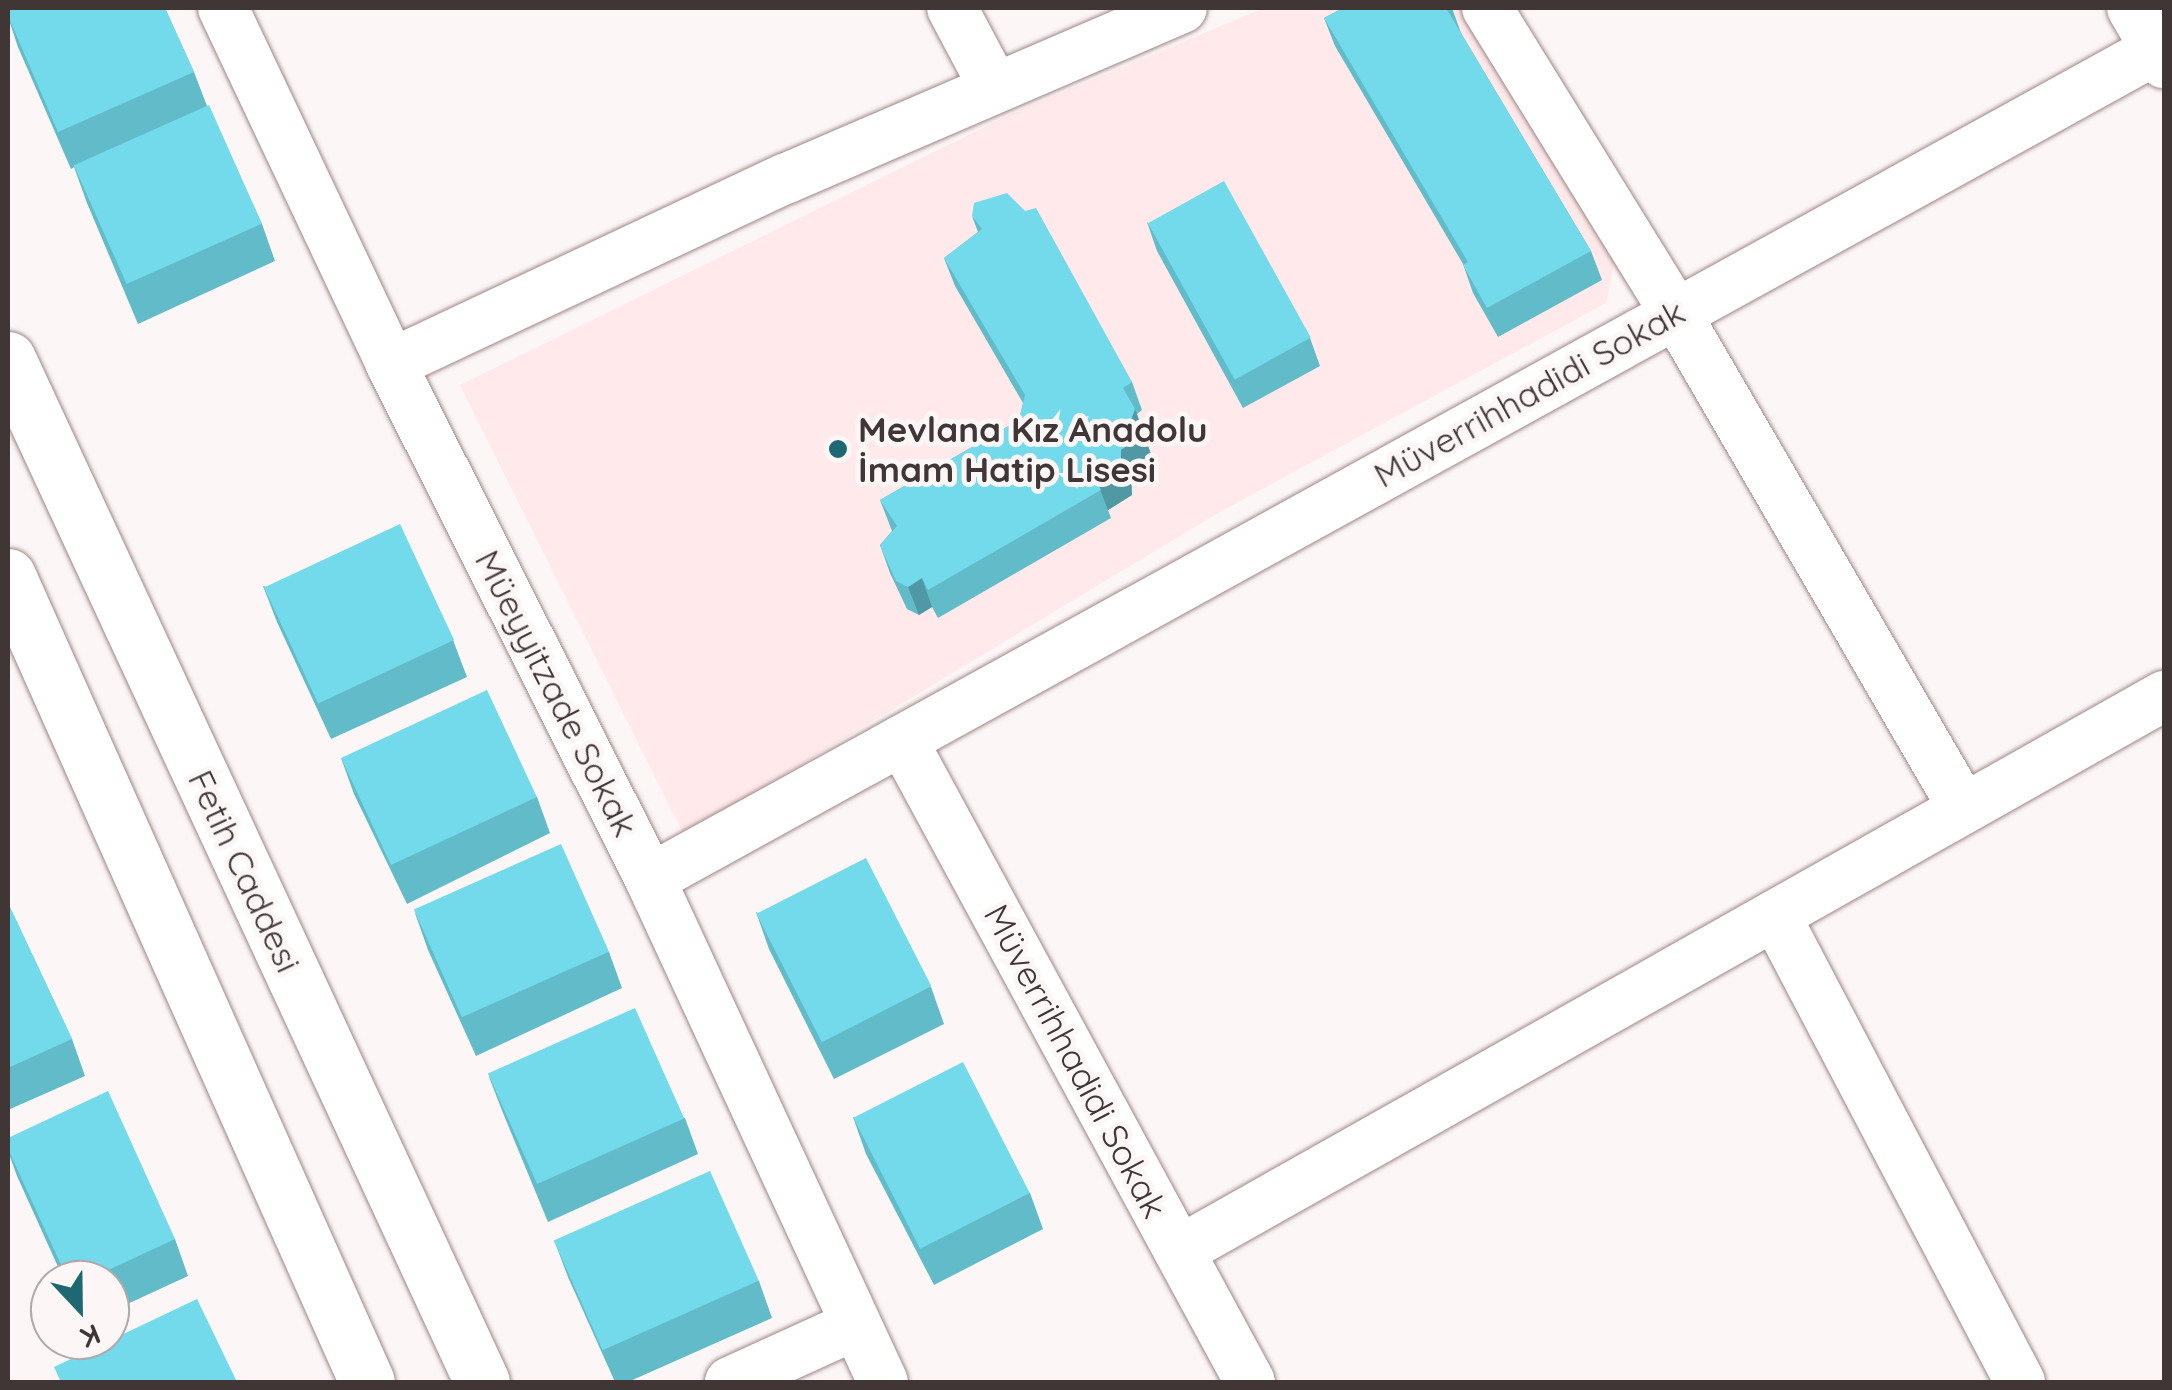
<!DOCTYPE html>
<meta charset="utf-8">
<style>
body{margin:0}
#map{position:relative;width:2172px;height:1390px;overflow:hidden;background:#fcf6f6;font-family:Quicksand,sans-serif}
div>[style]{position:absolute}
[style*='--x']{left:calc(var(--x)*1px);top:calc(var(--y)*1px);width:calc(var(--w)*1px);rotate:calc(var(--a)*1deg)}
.built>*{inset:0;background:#ffe9ea}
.roads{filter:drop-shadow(0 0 2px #9e8687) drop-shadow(0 0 2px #9e8687)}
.minor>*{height:50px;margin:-25px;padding:0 25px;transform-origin:25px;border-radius:25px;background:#fff}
.major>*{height:55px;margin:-27.5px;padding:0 27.5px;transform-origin:27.5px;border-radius:27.5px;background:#fff}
.wall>*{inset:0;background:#62bbc9}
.shaded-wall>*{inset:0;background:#5099a4}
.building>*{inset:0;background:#72daea;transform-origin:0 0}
.dots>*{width:28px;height:28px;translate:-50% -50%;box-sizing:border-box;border:5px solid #fcf6f6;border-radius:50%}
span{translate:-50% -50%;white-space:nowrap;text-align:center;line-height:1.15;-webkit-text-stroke:10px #fcf6f6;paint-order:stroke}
.street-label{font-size:35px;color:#403636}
.poi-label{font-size:35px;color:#403636;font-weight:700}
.left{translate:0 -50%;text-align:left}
.frame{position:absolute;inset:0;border:10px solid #403636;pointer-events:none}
.north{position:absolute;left:30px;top:1260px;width:100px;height:100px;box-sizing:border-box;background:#fcf6f6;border:2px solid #b1a9a9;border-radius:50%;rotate:158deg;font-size:28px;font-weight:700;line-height:40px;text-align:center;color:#403636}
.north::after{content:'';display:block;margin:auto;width:35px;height:45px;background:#1d6872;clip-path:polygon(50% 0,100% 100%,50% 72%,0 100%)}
</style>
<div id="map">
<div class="built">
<div style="clip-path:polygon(1264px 8px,1479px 8px,1616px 255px,1606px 303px,1218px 513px,684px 835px,460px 385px,1009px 115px)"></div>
</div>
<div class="roads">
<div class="minor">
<div style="--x:223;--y:8;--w:394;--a:64.7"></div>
<div style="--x:391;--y:364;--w:576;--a:63.3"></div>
<div style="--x:650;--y:879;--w:554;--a:65.15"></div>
<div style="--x:952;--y:8;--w:89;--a:62"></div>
<div style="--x:1487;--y:8;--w:357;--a:58.3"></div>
<div style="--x:1675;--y:312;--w:571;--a:59.84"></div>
<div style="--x:2132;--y:8;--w:64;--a:59.8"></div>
<div style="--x:391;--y:364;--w:435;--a:-25.2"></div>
<div style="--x:785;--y:179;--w:432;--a:-23.3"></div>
<div style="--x:902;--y:740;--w:730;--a:61.54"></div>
<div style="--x:650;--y:879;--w:1720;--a:-28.84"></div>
<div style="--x:1776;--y:917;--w:525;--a:62.31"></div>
<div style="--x:1179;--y:1251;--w:1131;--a:-29.4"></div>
<div style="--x:730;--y:1382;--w:137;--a:-24.5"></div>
</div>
<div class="major">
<div style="--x:8;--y:359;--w:1127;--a:65.14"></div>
<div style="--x:8;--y:576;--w:882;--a:65.99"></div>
</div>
</div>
<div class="wall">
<div style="clip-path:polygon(8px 8px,165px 8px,194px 72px,207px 106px,262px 224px,275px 261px,138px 324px,87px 203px,74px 167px,71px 169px,18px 47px,8px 17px)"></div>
<div style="clip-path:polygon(1343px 8px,1452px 8px,1461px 33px,1591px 251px,1602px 280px,1498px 337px,1473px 293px,1463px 264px,1335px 46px,1324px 18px)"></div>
<div style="clip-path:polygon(972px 216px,1132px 382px,1142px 410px,1137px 414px,1154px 463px,1131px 478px,1132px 495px,1108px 510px,1111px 518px,938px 618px,932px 607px,919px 615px,907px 609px,890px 573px,880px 545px,892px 531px,880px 500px,1019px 420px,1023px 403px,955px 286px,944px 258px,978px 232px)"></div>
<div style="clip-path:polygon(1147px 222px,1310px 338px,1320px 366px,1243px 408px,1157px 251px)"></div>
<div style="clip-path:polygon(263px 586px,453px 640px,467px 677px,331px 739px,277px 622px)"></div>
<div style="clip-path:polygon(341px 758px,537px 797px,550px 833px,407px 904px,354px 794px)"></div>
<div style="clip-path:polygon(8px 903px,72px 1039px,85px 1076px,8px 1110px)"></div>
<div style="clip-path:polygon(756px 912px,931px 987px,944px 1024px,834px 1079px,769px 949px)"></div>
<div style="clip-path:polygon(415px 913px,609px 952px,622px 988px,476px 1056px,428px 950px)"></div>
<div style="clip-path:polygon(489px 1077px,685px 1118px,698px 1154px,548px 1222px,503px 1113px)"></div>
<div style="clip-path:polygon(853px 1117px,1030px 1193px,1043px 1229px,934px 1285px,866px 1154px)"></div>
<div style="clip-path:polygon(8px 1138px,175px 1239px,188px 1276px,110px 1312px,110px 1280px,64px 1280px,17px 1176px,8px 1151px)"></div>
<div style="clip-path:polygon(554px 1240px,759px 1281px,772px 1318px,628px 1382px,615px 1382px,568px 1277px)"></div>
</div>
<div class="shaded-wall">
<div style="clip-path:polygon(1135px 409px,1154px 463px,1131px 478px,1132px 495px,1108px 510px,1097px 482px,1121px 450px)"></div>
<div style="clip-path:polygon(922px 578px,932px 607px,919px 615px,908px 587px)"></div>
</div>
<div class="building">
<div style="clip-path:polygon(11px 8px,165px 8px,194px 72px,58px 132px,8px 16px,8px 9px)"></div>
<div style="clip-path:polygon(1343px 8px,1446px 8px,1591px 251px,1487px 308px,1463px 265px,1468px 262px,1324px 18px)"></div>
<div style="left:209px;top:105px;width:130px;height:148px;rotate:66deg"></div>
<div style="left:1224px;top:181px;width:179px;height:87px;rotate:61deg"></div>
<div style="clip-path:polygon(1007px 193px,1025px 211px,1036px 208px,1132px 382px,1123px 388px,1135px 409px,1131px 420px,1144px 434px,1121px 450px,1121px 466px,1097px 482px,1101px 490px,928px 590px,922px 578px,908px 587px,896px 581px,880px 545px,897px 526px,880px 500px,1019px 420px,1025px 395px,944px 258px,982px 229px,972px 216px,974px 203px)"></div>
<div style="left:400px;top:524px;width:128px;height:150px;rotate:65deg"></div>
<div style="left:487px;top:690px;width:118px;height:161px;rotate:65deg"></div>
<div style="left:561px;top:844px;width:118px;height:161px;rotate:66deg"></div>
<div style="left:866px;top:858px;width:144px;height:123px;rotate:63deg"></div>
<div style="clip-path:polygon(8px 903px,72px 1039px,8px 1068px)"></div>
<div style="left:635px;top:1008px;width:121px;height:161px;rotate:66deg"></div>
<div style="left:963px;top:1062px;width:147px;height:123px;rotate:63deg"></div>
<div style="clip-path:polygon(108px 1091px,175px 1239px,87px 1280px,68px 1280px,8px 1149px,8px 1138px)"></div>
<div style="left:710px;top:1171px;width:120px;height:171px;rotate:66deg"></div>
<div style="clip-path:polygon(197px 1299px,237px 1382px,61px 1382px,54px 1367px)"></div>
</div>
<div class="dots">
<div style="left:838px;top:449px;background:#1d6872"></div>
</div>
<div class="street-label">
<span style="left:1529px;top:393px;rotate:-29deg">Müverrihhadidi Sokak</span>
<span style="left:557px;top:693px;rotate:63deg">Müeyyitzade Sokak</span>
<span style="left:245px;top:871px;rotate:65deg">Fetih Caddesi</span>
<span style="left:1076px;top:1061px;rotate:62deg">Müverrihhadidi Sokak</span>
</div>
<div class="poi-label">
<span class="left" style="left:858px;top:449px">Mevlana Kız Anadolu<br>İmam Hatip Lisesi</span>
</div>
<div class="frame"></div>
<div class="north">K</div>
</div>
